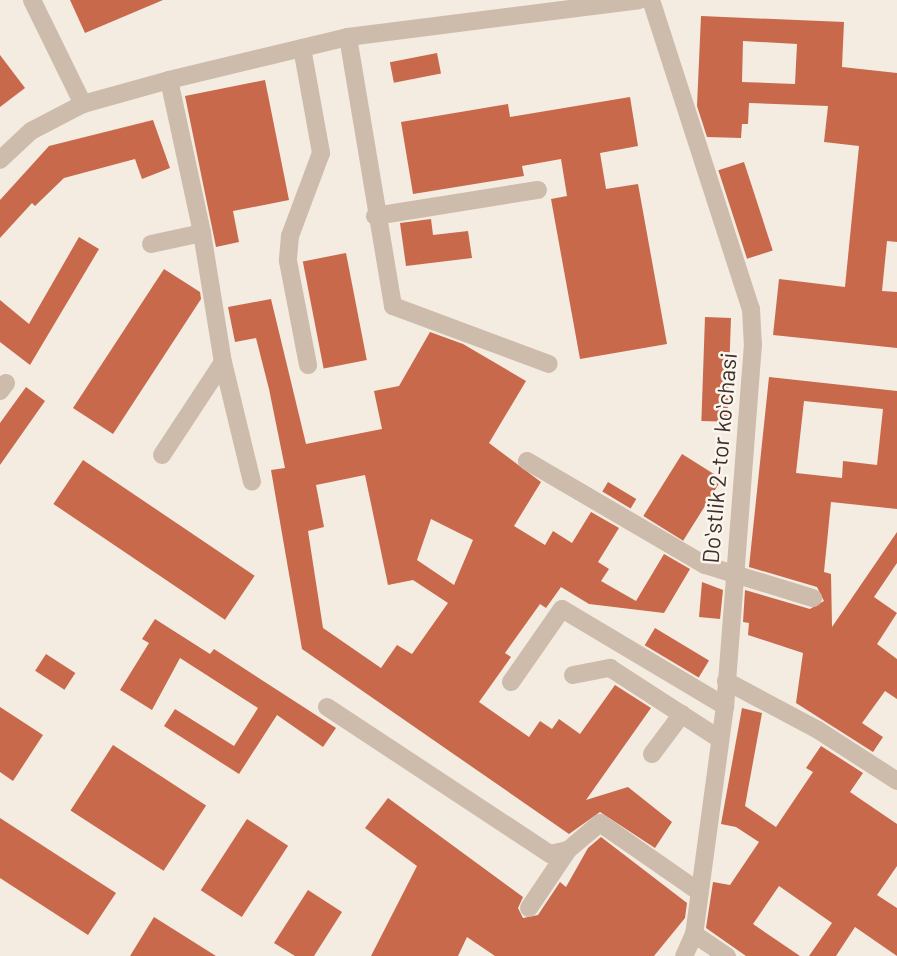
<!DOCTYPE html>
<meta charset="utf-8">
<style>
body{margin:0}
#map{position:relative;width:897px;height:956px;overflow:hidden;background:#f4ebe1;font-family:Barlow,sans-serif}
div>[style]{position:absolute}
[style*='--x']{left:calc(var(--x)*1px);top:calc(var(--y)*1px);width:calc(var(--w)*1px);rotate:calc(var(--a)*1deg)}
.building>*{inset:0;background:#c8694b;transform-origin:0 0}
.minor>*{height:18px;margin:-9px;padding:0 9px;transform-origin:9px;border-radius:9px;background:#cdbbac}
span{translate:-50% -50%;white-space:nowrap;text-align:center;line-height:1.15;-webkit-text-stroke:5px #fbf5ee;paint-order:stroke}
.street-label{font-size:23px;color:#3b302b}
</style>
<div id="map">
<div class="building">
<div style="clip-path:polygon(70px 0,163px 0,85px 33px)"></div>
<div style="clip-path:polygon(evenodd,701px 16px,844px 22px,842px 67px,897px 73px,897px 242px,887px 241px,882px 291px,897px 292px,897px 348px,773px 335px,779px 279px,845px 287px,859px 146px,824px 142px,828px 106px,749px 103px,748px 124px,742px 124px,741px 138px,707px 137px,697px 106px,701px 16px,743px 41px,797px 44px,795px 84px,742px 82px,743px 41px)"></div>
<div style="left:437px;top:53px;width:21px;height:48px;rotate:79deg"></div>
<div style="clip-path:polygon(0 55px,25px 88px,0 107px)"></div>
<div style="clip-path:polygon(265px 80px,289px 200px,233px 211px,239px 242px,216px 247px,185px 96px)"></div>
<div style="clip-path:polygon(630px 97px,638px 146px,600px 153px,606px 189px,638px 184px,667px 344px,580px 359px,551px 199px,567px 196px,561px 159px,522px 166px,524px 176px,413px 194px,401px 122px,508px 104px,510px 117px)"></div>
<div style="clip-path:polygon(153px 120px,170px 168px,142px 179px,135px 159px,64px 178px,35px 206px,32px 203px,0 238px,0 200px,49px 146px)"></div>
<div style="left:744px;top:162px;width:93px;height:27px;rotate:72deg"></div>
<div style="clip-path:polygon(431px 219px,433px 235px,468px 231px,472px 258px,406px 266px,400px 223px)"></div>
<div style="clip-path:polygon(79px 237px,99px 249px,30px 365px,0 342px,0 300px,29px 324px)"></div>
<div style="left:346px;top:253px;width:109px;height:44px;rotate:79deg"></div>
<div style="clip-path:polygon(164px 269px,200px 292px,201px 299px,113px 434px,73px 408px)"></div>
<div style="clip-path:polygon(evenodd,271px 299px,306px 444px,382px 429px,374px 391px,399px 386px,430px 332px,463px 344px,526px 381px,489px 443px,541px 482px,514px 526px,545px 545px,553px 531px,572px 543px,591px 512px,619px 528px,598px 562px,609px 569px,601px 581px,636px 601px,664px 554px,690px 569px,664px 613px,589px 604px,561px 587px,546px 608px,540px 604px,505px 653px,511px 657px,479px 702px,529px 737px,540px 721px,552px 729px,559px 719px,580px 734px,615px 685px,651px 708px,586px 800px,628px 787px,672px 822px,655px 848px,600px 812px,569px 834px,302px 649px,271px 470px,285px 468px,269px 389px,256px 338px,235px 342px,228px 307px,271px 299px,365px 475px,388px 585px,413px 580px,448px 603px,412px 654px,397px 645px,381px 668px,323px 628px,308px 531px,324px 527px,316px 485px,365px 475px,271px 299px,431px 519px,473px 540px,454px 585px,417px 560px,431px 519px)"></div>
<div style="left:705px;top:317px;width:26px;height:104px;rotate:2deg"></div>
<div style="clip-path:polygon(evenodd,769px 377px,897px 391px,897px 509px,831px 502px,824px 572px,831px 574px,832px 627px,897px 532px,897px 563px,874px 597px,897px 613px,877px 644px,897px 659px,897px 699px,885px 691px,862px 723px,883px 737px,873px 752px,796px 703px,803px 653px,748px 635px,749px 623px,743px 622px,745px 590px,810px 609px,824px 601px,817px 587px,749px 567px,769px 377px,804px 401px,883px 409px,877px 465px,843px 461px,842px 478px,796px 473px,804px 401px)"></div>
<div style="clip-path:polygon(26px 387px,45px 401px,0 465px,0 423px)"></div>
<div style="left:682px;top:454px;width:47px;height:73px;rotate:32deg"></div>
<div style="left:83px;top:460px;width:207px;height:53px;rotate:34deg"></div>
<div style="left:608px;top:482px;width:33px;height:11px;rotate:31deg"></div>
<div style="clip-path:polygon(702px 582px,723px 590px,720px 619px,699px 617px)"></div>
<div style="clip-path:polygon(155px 619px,210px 654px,214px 649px,336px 728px,323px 747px,277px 715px,239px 774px,164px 726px,175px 709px,234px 746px,258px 708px,180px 658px,152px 710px,120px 690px,149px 643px,142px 639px)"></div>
<div style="left:655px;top:628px;width:63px;height:20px;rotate:31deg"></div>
<div style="left:46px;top:654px;width:35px;height:20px;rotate:33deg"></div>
<div style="clip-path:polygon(0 707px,43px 735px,13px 781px,0 772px)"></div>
<div style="clip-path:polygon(742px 708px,762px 713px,745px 806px,776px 827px,813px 772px,806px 768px,821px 746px,863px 773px,850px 792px,897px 824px,897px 866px,877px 895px,897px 908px,897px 956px,855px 927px,836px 956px,809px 956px,832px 923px,779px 886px,753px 924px,800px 956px,746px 956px,706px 928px,713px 882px,730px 885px,759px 842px,736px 827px,721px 824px)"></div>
<div style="left:113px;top:745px;width:111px;height:78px;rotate:33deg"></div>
<div style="clip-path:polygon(388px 798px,523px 897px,518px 908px,523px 918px,538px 915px,560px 882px,566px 887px,588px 848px,601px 837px,687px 903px,685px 918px,654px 956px,495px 956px,467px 937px,458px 956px,371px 956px,417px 866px,365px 828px)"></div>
<div style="clip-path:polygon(0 818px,116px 893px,88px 935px,0 878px)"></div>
<div style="left:247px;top:819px;width:49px;height:85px;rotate:33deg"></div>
<div style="clip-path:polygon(308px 890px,342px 912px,314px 956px,295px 956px,274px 943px)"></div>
<div style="clip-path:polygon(154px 917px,216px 956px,130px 956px)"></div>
</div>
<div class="minor">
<div style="--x:32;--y:0;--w:116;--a:63.9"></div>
<div style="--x:651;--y:0;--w:325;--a:72.1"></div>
<div style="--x:751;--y:309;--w:35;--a:87"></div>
<div style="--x:753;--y:344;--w:363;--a:94.4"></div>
<div style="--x:725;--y:706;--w:230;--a:97.7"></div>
<div style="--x:694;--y:934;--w:24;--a:114"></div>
<div style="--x:348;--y:37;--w:273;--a:80.5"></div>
<div style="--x:393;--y:306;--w:166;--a:20.4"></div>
<div style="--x:302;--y:48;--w:107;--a:79.7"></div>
<div style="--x:321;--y:153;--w:89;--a:110.5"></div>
<div style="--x:290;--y:236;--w:25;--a:95"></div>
<div style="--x:288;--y:261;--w:106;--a:79.1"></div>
<div style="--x:169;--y:80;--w:157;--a:77.8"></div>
<div style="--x:202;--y:233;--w:131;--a:80.8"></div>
<div style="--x:223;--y:362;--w:123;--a:76.4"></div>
<div style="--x:0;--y:160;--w:42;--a:-43.1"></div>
<div style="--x:31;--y:131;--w:59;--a:-27.4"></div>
<div style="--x:83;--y:104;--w:89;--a:-15.6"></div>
<div style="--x:169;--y:80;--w:184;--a:-13.5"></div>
<div style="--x:348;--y:37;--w:293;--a:-7.2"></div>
<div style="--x:375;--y:216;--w:165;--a:-9.1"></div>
<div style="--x:151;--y:244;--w:52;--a:-12.2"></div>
<div style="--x:0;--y:391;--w:10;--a:-53"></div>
<div style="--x:162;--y:455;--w:111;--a:-56.7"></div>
<div style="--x:527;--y:461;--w:206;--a:30.3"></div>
<div style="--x:705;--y:565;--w:113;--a:17"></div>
<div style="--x:573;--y:675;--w:38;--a:-11"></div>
<div style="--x:610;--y:668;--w:129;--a:32.9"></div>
<div style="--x:726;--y:681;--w:104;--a:28"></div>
<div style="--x:818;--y:730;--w:94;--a:32.8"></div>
<div style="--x:511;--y:682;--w:89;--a:-55.1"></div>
<div style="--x:562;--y:609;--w:190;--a:30.8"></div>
<div style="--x:327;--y:707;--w:267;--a:33.4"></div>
<div style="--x:550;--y:854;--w:18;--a:-13"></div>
<div style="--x:568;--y:850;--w:42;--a:-40.2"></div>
<div style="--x:600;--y:823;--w:119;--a:34.8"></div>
<div style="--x:652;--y:754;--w:50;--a:-53.1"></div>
<div style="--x:529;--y:908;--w:70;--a:-56.1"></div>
<div style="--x:694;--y:934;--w:40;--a:34"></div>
</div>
<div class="street-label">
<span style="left:719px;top:458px;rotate:-85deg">Doʻstlik 2-tor koʻchasi</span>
</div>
</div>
